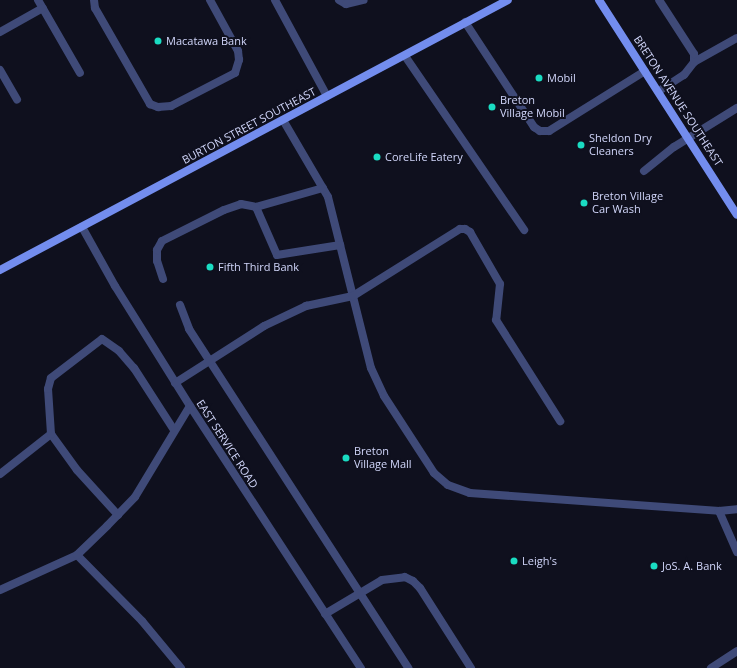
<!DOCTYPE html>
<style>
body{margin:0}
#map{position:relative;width:737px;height:668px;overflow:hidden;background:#0f101e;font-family:"Open Sans",sans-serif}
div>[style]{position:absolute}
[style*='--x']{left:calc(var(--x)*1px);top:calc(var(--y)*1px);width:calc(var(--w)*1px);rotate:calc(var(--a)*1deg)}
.lane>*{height:8px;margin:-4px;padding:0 4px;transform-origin:4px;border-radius:4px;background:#3f4a78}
.street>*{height:8px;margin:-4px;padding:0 4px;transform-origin:4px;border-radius:4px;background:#3f4a78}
.secondary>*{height:8px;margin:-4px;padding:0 4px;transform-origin:4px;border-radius:4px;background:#738dee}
.dots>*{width:11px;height:11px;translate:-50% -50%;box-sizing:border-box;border:2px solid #0f101e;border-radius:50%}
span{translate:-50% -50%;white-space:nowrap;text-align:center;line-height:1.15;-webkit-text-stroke:4px #0f101e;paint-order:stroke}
.poi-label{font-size:11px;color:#d1d6fa}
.left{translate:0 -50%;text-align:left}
.street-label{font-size:11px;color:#d1d6fa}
</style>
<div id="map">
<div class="lane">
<div style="--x:38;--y:0;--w:84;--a:60.1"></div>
<div style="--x:94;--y:0;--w:8;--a:83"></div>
<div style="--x:95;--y:8;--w:111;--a:60.2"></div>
<div style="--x:150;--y:104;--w:9;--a:21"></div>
<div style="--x:158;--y:107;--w:13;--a:-4"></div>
<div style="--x:171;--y:106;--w:72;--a:-27.3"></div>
<div style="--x:235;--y:73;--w:14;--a:-73"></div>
<div style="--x:239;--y:60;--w:9;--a:-96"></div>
<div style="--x:238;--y:51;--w:58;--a:-118.8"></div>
<div style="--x:339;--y:0;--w:8;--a:30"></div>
<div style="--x:346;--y:4;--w:18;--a:-13"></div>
<div style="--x:465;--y:22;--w:126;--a:56.7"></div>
<div style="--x:534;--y:127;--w:7;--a:34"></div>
<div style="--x:540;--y:131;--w:9;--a:0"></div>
<div style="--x:549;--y:131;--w:113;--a:-32"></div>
<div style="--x:0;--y:32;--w:49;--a:-29.2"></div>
<div style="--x:405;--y:56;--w:211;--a:55.6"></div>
<div style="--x:694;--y:62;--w:49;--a:-29.2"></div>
<div style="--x:0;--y:70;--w:34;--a:60"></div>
<div style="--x:659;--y:91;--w:30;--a:-33"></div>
<div style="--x:684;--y:75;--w:16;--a:-52"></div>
<div style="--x:694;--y:62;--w:8;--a:-90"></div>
<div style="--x:694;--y:54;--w:64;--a:-122.9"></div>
<div style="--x:283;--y:120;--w:89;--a:59.7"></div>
<div style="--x:328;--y:197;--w:176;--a:75.9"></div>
<div style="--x:371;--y:368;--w:31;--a:65"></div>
<div style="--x:384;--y:396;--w:92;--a:57"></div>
<div style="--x:434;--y:473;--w:18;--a:41"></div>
<div style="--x:448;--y:485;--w:23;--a:20"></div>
<div style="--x:470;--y:493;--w:250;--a:4.1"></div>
<div style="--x:719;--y:511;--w:18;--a:-6"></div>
<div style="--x:644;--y:171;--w:38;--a:-39"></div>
<div style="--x:674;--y:147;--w:74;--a:-31.8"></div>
<div style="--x:323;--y:188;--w:70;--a:164.2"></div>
<div style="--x:256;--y:207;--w:52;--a:66.4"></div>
<div style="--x:277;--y:255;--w:64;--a:-9"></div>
<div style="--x:82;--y:227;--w:68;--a:60.8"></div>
<div style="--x:115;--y:286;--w:142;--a:58"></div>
<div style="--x:190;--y:406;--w:313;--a:56.9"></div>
<div style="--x:163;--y:279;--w:19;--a:-108"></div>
<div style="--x:157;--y:261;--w:11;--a:-90"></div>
<div style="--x:157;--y:250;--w:10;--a:-61"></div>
<div style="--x:162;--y:241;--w:69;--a:-26.6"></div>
<div style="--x:224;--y:210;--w:18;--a:-19"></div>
<div style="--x:241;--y:204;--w:15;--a:11"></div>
<div style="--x:180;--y:305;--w:26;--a:69"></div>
<div style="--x:189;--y:329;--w:404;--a:57.1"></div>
<div style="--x:175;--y:383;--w:106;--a:-32.6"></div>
<div style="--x:264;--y:326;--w:47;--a:-25.5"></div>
<div style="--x:306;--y:306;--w:48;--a:-12"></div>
<div style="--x:353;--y:296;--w:126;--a:-32.1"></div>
<div style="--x:460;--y:229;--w:5;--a:0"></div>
<div style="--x:465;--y:229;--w:6;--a:31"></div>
<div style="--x:470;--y:232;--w:60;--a:60"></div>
<div style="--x:500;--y:284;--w:36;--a:96"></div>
<div style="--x:496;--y:320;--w:120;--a:57.6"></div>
<div style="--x:51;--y:434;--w:44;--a:54.2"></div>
<div style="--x:77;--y:470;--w:61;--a:47.7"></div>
<div style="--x:0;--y:474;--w:65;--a:-38.1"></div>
<div style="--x:51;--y:434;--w:45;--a:-93.8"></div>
<div style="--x:48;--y:389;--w:11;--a:-75"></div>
<div style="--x:51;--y:378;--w:64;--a:-37.4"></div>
<div style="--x:102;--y:339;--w:21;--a:35"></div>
<div style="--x:119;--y:351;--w:23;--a:49"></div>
<div style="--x:134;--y:368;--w:74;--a:57.2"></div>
<div style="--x:719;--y:511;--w:45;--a:66.3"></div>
<div style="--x:325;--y:614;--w:66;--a:-30.8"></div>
<div style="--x:382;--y:580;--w:23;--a:-7"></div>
<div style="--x:405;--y:577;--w:9;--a:27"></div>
<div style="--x:413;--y:581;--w:10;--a:45"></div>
<div style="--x:420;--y:588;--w:95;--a:57.5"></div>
<div style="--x:711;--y:668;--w:31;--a:-33"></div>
</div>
<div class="street">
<div style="--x:275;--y:0;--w:109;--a:61.6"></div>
<div style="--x:77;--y:555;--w:93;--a:45.4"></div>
<div style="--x:142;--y:621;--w:61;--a:50.3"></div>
<div style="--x:0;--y:590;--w:85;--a:-24.4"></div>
<div style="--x:77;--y:555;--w:42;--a:-44"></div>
<div style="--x:107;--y:526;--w:40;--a:-46"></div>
<div style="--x:135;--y:497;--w:106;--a:-58.9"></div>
</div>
<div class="secondary">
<div style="--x:599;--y:0;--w:255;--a:57.3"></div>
<div style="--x:0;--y:270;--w:575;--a:-27.99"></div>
</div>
<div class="dots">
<div style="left:158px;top:41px;background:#1adcc2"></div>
<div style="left:539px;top:78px;background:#1adcc2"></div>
<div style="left:492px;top:107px;background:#1adcc2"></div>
<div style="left:581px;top:145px;background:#1adcc2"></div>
<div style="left:377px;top:157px;background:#1adcc2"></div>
<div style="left:584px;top:203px;background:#1adcc2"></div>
<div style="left:210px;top:267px;background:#1adcc2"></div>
<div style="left:346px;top:458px;background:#1adcc2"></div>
<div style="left:514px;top:561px;background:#1adcc2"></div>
<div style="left:654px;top:566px;background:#1adcc2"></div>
</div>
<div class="poi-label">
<span class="left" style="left:166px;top:41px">Macatawa Bank</span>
<span class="left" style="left:547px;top:78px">Mobil</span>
<span class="left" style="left:500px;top:107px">Breton<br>Village Mobil</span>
<span class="left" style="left:589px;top:145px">Sheldon Dry<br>Cleaners</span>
<span class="left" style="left:385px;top:157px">CoreLife Eatery</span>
<span class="left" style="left:592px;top:203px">Breton Village<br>Car Wash</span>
<span class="left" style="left:218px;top:267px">Fifth Third Bank</span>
<span class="left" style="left:354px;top:458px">Breton<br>Village Mall</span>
<span class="left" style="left:522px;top:561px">Leigh's</span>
<span class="left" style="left:662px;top:566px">JoS. A. Bank</span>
</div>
<div class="street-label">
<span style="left:678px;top:101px;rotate:57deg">BRETON AVENUE SOUTHEAST</span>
<span style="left:249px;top:126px;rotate:-28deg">BURTON STREET SOUTHEAST</span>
<span style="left:227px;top:444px;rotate:57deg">EAST SERVICE ROAD</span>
</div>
</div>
